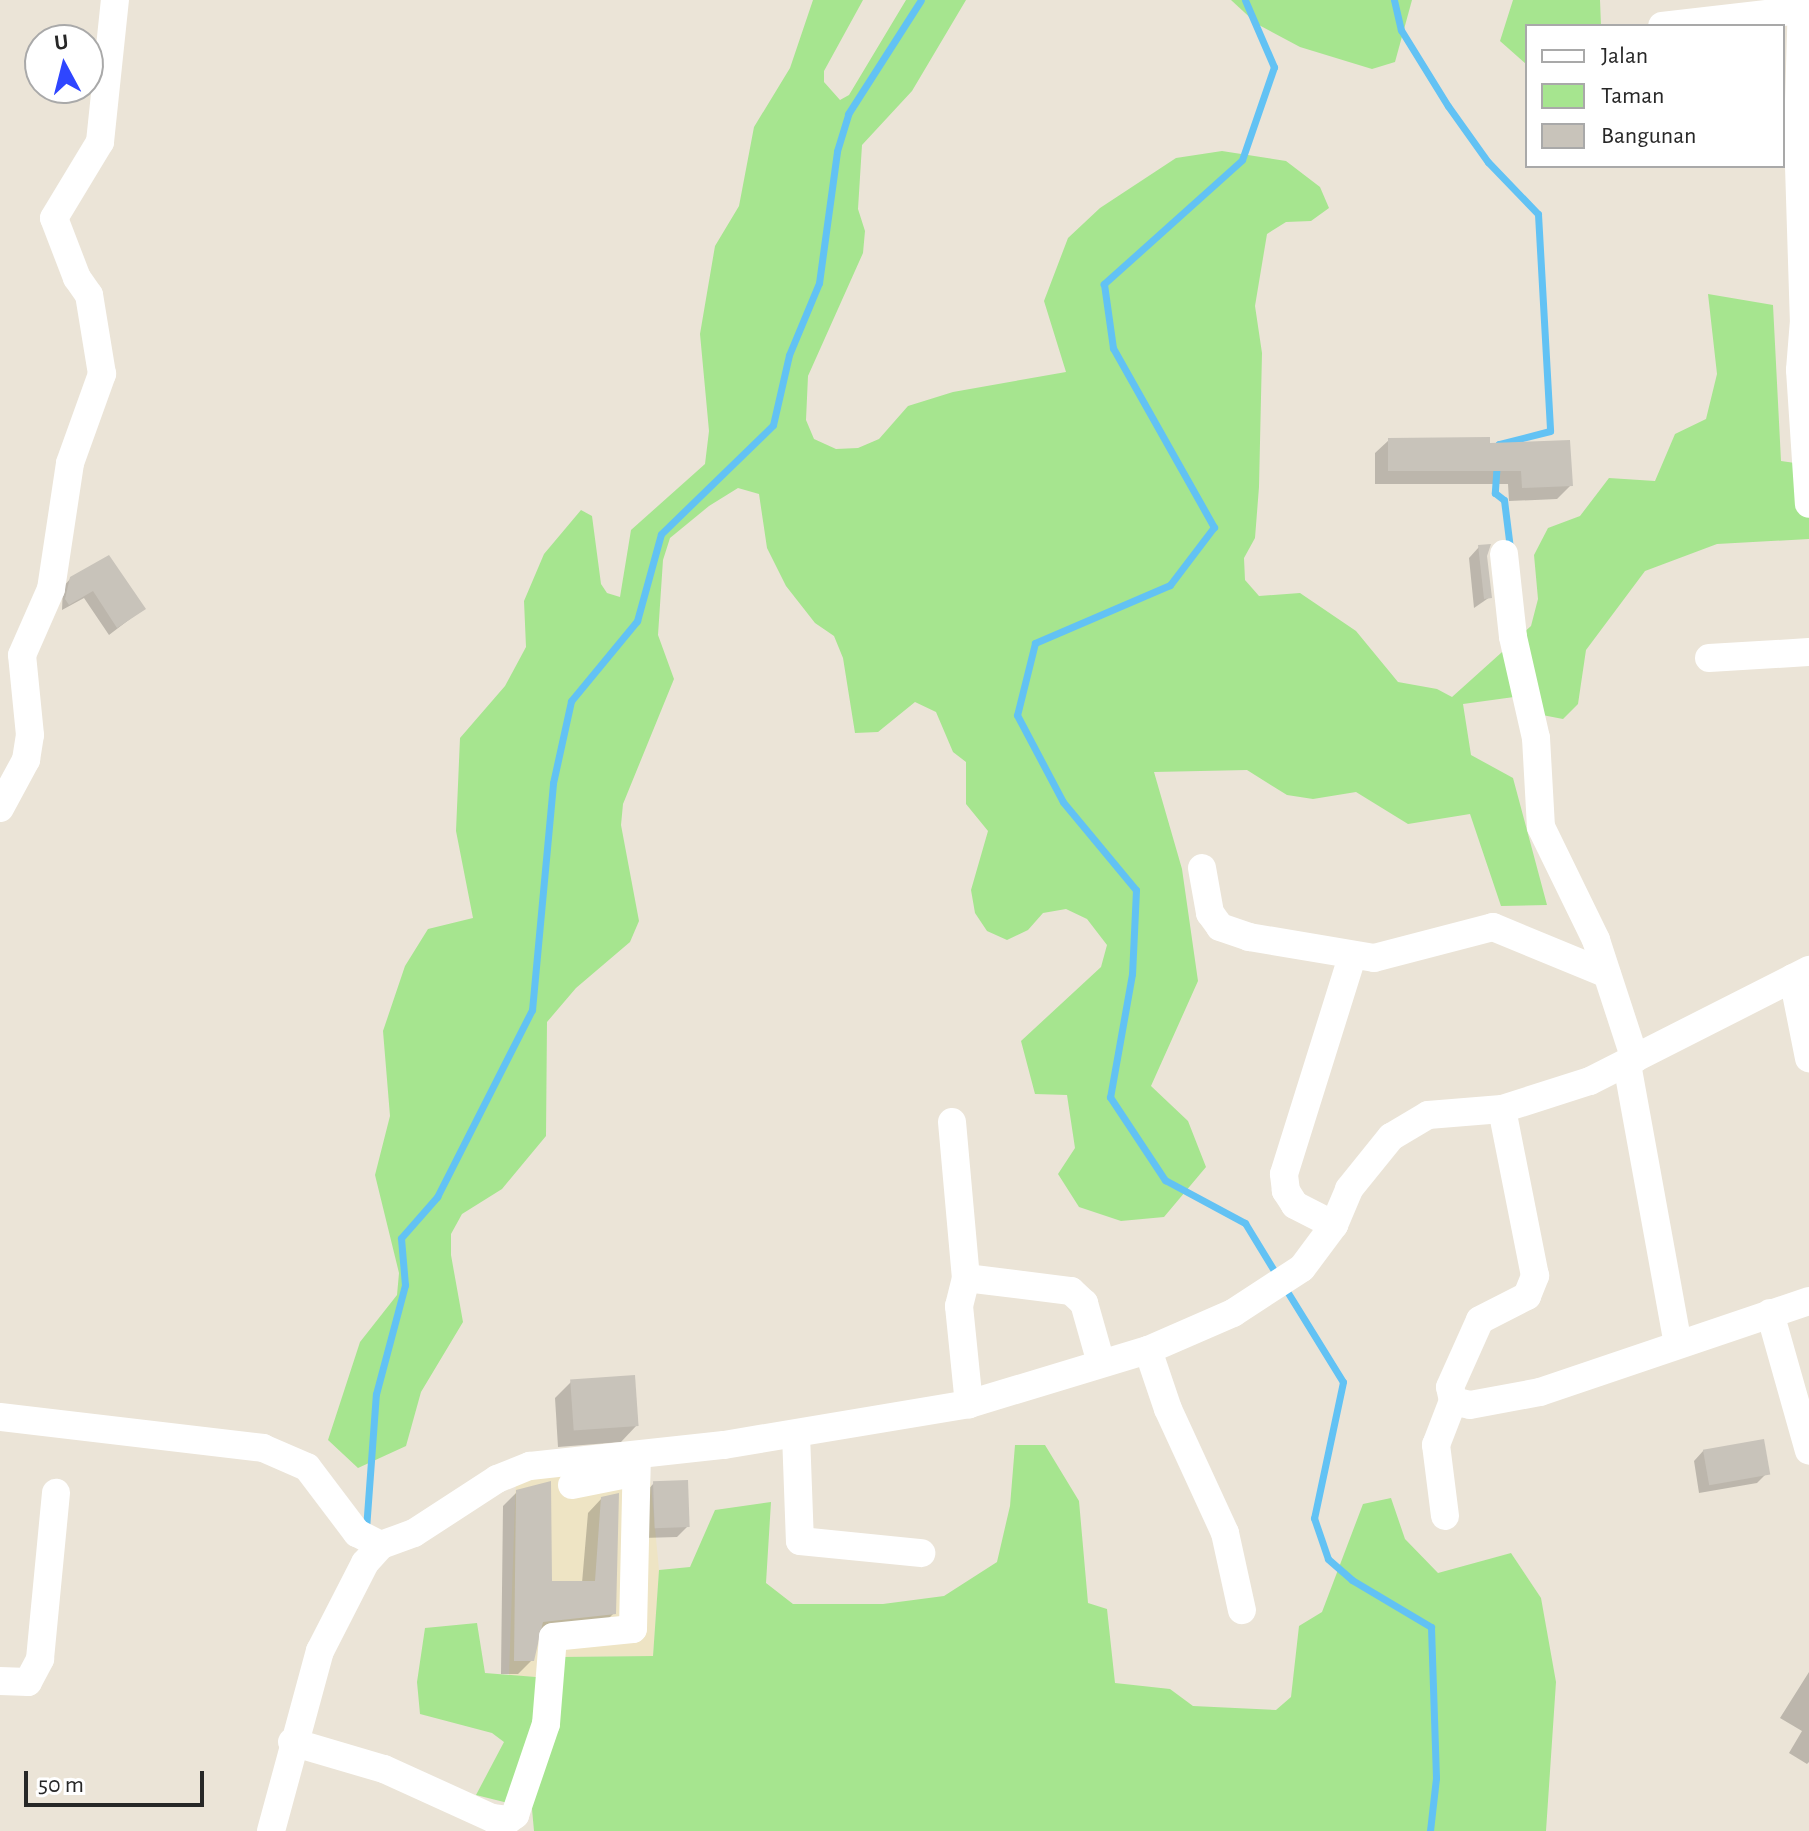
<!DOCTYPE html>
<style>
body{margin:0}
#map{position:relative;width:1809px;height:1831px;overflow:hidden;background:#ebe4d7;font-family:"Alegreya Sans",sans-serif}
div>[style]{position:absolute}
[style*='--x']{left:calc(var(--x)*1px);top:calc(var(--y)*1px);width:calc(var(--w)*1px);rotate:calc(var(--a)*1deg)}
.education>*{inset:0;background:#eee4c4}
.green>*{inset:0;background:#a6e58f}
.shadow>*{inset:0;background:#0003}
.stream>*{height:7px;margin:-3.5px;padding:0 3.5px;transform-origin:3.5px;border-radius:3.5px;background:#62c2f4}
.building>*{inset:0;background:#c8c3ba;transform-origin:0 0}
.minor>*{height:28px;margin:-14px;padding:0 14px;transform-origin:14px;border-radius:14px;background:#fff}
span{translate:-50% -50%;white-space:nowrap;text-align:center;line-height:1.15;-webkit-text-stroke:6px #fff;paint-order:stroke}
.legend{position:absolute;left:1525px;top:24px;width:260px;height:144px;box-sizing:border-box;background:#fff;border:2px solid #a9a9a9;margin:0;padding:10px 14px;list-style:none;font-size:24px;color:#272727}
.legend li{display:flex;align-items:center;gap:16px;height:40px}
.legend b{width:40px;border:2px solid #a9a9a9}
.north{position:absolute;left:24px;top:24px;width:80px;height:80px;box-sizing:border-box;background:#fff;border:2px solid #a9a9a9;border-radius:50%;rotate:353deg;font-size:22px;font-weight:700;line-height:32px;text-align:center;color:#272727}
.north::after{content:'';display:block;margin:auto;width:28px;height:36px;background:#2f46ff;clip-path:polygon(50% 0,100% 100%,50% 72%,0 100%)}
.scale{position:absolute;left:24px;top:1771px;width:180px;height:36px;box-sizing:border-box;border:4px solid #272727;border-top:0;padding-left:10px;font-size:24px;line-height:28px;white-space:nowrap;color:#272727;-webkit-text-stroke:6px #fff;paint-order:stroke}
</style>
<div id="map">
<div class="education">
<div style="clip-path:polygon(649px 1465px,659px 1570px,653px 1656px,560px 1657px,548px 1678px,509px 1675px,516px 1476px)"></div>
</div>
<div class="green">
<div style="clip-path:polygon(813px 0,863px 0,824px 71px,824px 82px,840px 100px,849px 95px,906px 0,966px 0,912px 91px,862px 145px,858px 209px,865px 231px,863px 253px,808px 376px,806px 420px,814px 439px,836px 449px,858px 448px,879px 439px,908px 406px,953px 392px,1066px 372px,1044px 301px,1068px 238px,1100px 208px,1176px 158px,1222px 151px,1286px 161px,1320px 187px,1329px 208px,1311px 221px,1286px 222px,1267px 234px,1255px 306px,1262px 353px,1259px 487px,1255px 538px,1244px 558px,1245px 580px,1259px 596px,1300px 593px,1356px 631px,1398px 682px,1437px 689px,1452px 697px,1531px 626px,1538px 599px,1534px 555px,1548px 528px,1580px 516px,1609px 478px,1655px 481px,1675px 434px,1706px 419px,1717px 374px,1708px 294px,1773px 305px,1781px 461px,1809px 465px,1809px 539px,1717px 544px,1645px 571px,1586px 650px,1578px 704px,1563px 719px,1521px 711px,1514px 697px,1463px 704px,1471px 755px,1513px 778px,1547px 905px,1501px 906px,1470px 814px,1408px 824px,1356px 792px,1313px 799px,1287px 795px,1247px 770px,1154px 772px,1182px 869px,1198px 981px,1151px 1086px,1188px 1121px,1206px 1167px,1164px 1217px,1121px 1221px,1079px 1207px,1058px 1174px,1075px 1148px,1067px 1095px,1035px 1094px,1021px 1041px,1101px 967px,1107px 945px,1087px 919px,1066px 909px,1043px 913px,1028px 930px,1007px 940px,987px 931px,975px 913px,971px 890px,988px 831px,966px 804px,966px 762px,953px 752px,936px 712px,915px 702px,878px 732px,855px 733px,843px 658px,834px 636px,815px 623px,786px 586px,767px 548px,759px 494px,738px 488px,709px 506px,670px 538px,663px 560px,658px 635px,674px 679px,623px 804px,621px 825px,639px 921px,630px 942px,576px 988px,547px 1022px,546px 1136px,502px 1189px,462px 1214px,451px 1234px,451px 1255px,463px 1322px,421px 1392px,406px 1446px,358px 1468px,328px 1440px,360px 1342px,397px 1295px,399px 1273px,375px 1175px,390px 1116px,383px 1031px,405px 966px,428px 929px,473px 918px,456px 831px,460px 738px,505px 686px,526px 647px,524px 601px,544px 554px,581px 510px,592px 516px,601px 584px,607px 593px,620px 597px,631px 530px,705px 464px,709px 431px,700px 334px,715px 246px,739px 206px,754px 127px,790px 68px)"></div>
<div style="clip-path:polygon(1231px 0,1412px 0,1395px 62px,1372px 69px,1300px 47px,1257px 24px)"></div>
<div style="clip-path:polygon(1513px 0,1600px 0,1601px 26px,1527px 26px,1527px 65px,1500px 41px)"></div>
<div style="clip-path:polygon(1015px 1445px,1045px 1445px,1079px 1501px,1088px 1603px,1107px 1609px,1115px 1683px,1170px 1689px,1193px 1706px,1276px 1710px,1291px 1697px,1299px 1626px,1322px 1612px,1363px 1504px,1391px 1498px,1405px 1539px,1438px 1573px,1511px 1553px,1541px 1598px,1556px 1682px,1546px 1831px,534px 1831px,532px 1809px,476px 1795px,504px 1742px,492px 1733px,420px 1714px,417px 1682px,425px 1628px,477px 1623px,485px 1673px,548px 1678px,560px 1657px,653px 1656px,659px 1570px,690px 1567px,715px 1510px,771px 1502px,766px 1583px,793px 1604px,883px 1604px,944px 1596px,997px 1562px,1010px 1506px)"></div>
</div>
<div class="shadow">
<div style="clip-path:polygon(1389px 440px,1488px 445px,1571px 485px,1557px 499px,1509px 501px,1508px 484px,1375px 484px,1375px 453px)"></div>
<div style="clip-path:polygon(1479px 547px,1485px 556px,1490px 597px,1474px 608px,1469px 558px)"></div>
<div style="clip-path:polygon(71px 578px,143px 609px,109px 635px,84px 598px,62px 610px,63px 587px)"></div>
<div style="clip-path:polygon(571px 1382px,637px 1425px,621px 1442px,558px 1447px,555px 1398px)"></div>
<div style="clip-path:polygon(1704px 1450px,1767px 1473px,1757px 1483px,1699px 1493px,1694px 1461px)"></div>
<div style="clip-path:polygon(654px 1483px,688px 1526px,677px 1537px,643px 1538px,644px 1494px)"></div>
<div style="clip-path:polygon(517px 1492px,550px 1583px,582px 1583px,588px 1513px,602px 1498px,614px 1613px,600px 1627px,538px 1634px,532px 1660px,518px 1674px,501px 1674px,503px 1506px)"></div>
<div style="clip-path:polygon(1809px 1672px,1809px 1762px,1807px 1764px,1789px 1753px,1802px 1731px,1780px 1718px)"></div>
</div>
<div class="stream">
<div style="--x:1245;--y:0;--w:73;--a:66.6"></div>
<div style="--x:1274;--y:67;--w:98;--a:109"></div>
<div style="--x:1242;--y:160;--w:186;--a:138.1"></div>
<div style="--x:1104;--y:284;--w:65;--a:82"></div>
<div style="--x:1113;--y:348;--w:206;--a:60.6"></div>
<div style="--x:1214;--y:527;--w:73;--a:127.2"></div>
<div style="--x:1170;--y:585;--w:147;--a:156.8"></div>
<div style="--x:1035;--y:643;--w:74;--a:104"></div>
<div style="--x:1017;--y:715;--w:98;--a:62.1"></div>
<div style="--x:1063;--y:802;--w:114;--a:50.3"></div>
<div style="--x:1136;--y:890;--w:84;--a:92.7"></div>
<div style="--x:1132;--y:974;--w:125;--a:100.1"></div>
<div style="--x:1110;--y:1097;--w:100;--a:56.5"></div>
<div style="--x:1165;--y:1180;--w:91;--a:28.3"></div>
<div style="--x:1245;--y:1223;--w:63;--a:58.6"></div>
<div style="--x:1394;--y:0;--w:31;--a:77"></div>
<div style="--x:1401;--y:30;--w:89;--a:58.3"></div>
<div style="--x:1448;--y:106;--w:69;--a:54.5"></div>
<div style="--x:1488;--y:162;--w:72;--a:46.1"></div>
<div style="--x:1538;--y:214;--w:217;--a:86.8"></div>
<div style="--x:1550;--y:431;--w:53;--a:165.7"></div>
<div style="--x:1499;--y:444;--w:5;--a:101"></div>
<div style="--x:1497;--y:461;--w:32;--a:94"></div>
<div style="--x:1495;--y:493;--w:11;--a:38"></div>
<div style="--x:1504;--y:500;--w:48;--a:82.9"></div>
<div style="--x:1285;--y:1288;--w:110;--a:58.3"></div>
<div style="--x:1343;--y:1382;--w:139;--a:102"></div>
<div style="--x:1314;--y:1518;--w:43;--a:71.1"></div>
<div style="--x:1328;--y:1559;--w:32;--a:41"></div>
<div style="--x:1352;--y:1580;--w:92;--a:30.7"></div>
<div style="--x:1431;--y:1627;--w:151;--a:88.1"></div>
<div style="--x:1436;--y:1778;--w:53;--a:96.5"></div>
<div style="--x:366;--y:1529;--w:135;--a:-85.8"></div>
<div style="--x:376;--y:1394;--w:113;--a:-75.1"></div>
<div style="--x:405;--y:1285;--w:47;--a:-94.9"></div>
<div style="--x:401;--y:1238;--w:55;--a:-48.7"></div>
<div style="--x:437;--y:1197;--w:210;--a:-63.1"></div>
<div style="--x:532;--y:1010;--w:228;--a:-84.7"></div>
<div style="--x:553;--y:783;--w:84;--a:-77.6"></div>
<div style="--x:571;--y:701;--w:104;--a:-50.5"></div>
<div style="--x:637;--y:621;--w:90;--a:-74.6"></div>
<div style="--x:661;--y:534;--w:156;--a:-44.2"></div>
<div style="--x:773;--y:425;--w:72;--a:-77.1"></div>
<div style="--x:789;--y:355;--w:78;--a:-67.4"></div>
<div style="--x:819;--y:283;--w:133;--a:-82.2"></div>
<div style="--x:837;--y:151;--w:39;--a:-73"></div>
<div style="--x:848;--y:114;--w:135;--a:-57.4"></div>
</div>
<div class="building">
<div style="clip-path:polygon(1490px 437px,1490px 443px,1570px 440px,1573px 486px,1522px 488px,1521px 471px,1388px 471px,1388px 438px)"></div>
<div style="clip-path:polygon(1491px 544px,1487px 556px,1492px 598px,1484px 599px,1478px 545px)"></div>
<div style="clip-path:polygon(109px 555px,146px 609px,117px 628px,93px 591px,69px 605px,65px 599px,70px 577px)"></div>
<div style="left:635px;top:1375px;width:51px;height:65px;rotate:86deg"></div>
<div style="left:1764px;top:1439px;width:36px;height:62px;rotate:80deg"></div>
<div style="left:688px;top:1480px;width:47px;height:35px;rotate:88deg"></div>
<div style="clip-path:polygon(551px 1481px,552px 1581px,595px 1581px,601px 1497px,619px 1493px,616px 1614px,543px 1622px,534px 1661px,514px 1661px,516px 1490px)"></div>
</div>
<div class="minor">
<div style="--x:1802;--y:0;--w:134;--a:91.7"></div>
<div style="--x:1798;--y:134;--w:186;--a:88.2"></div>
<div style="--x:1804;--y:320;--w:5;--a:0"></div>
<div style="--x:1662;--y:26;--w:140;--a:-6.6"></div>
<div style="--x:1804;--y:320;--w:50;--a:94.6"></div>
<div style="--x:1800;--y:370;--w:134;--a:86.2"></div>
<div style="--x:1504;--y:554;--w:83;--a:83.8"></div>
<div style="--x:1513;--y:637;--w:104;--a:77.2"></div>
<div style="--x:1536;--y:738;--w:89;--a:86.8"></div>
<div style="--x:1541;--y:827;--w:126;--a:64"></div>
<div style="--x:1596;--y:940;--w:125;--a:71.9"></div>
<div style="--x:1709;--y:658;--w:100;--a:-3.4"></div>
<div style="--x:0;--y:808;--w:55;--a:-61.6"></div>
<div style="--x:26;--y:760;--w:25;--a:-81"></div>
<div style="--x:30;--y:735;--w:80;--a:-95.7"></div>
<div style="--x:22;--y:655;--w:72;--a:-66.3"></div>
<div style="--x:51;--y:589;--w:127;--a:-81.4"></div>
<div style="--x:70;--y:463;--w:95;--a:-70.2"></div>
<div style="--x:102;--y:374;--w:80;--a:-99.3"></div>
<div style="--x:89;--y:295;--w:21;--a:-125"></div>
<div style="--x:77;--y:278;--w:64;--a:-111"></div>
<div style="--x:54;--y:218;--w:89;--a:-58.8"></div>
<div style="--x:100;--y:142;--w:143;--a:-84"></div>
<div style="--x:1202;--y:868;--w:46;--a:79.9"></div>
<div style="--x:1210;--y:913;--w:17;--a:54"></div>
<div style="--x:1220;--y:927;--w:31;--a:19"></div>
<div style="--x:1249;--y:937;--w:127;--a:9.5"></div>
<div style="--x:1374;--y:958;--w:123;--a:-14.6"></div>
<div style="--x:1493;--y:927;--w:123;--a:22.4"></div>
<div style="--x:1793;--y:978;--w:82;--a:78.7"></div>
<div style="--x:1627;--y:1064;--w:285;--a:79.7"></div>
<div style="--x:952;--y:1122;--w:157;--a:84.9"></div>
<div style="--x:966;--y:1278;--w:29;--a:104"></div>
<div style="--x:959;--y:1306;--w:99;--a:84.2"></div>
<div style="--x:1334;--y:1225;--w:44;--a:-152.9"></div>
<div style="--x:1295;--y:1205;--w:17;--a:-123"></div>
<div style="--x:1286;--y:1191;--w:17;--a:-97"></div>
<div style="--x:1284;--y:1174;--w:227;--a:-72.6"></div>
<div style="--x:966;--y:1278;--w:106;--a:7.1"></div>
<div style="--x:1071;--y:1291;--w:18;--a:43"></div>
<div style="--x:1084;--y:1303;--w:62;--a:74.2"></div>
<div style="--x:1770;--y:1313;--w:143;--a:74.2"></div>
<div style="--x:1148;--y:1350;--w:62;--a:71.3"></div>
<div style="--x:1168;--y:1409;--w:136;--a:65.3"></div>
<div style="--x:1225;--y:1533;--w:79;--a:77.6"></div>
<div style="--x:1453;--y:1401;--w:17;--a:13"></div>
<div style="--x:1470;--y:1405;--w:71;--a:-10.5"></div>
<div style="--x:1540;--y:1392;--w:284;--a:-18.7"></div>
<div style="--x:0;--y:1417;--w:265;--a:6.7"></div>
<div style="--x:263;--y:1448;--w:48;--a:23.4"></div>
<div style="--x:307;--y:1467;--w:83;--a:52.9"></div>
<div style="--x:357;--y:1533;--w:27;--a:27"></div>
<div style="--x:796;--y:1434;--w:107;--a:87.9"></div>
<div style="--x:800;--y:1541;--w:122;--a:5.7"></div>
<div style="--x:572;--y:1485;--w:51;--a:-11.3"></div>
<div style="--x:622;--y:1475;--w:18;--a:-90"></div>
<div style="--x:1445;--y:1516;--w:72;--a:-97.2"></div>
<div style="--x:1436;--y:1445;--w:47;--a:-68.9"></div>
<div style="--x:1453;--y:1401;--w:14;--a:-102"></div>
<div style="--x:1450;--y:1387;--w:73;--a:-65.9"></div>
<div style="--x:1480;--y:1320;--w:53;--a:-27.1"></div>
<div style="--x:1527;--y:1296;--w:22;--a:-68"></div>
<div style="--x:1535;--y:1276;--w:170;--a:-101.2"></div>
<div style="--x:0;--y:1681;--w:28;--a:2"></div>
<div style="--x:28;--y:1682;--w:26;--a:-62"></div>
<div style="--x:40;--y:1659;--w:167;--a:-84.5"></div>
<div style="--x:292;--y:1742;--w:96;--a:16.4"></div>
<div style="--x:384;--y:1769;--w:119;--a:24.4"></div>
<div style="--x:492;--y:1818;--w:16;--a:7"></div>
<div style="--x:508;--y:1820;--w:9;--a:-36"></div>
<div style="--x:515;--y:1815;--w:96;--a:-71.2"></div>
<div style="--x:546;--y:1724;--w:87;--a:-85.4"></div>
<div style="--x:553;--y:1637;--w:80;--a:-5.7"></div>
<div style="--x:633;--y:1629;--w:174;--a:-88.7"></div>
<div style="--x:271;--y:1831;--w:187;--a:-74.8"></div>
<div style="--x:320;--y:1651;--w:99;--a:-62.9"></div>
<div style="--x:365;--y:1563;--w:24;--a:-48"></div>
<div style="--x:381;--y:1545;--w:35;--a:-20"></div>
<div style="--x:414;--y:1533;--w:99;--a:-33"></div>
<div style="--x:497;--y:1479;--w:35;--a:-22"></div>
<div style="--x:530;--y:1466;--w:195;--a:-6.2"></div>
<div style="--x:724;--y:1445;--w:248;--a:-9.5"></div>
<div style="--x:969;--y:1404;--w:187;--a:-16.8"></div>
<div style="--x:1148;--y:1350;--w:93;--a:-23.5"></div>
<div style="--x:1233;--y:1313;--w:82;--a:-33.1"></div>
<div style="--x:1302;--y:1268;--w:54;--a:-53.3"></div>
<div style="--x:1334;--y:1225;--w:39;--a:-67"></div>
<div style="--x:1349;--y:1189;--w:67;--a:-51.1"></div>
<div style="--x:1391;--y:1137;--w:43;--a:-30.7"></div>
<div style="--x:1428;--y:1115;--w:74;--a:-4.6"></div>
<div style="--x:1502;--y:1109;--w:92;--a:-17.7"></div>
<div style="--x:1590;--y:1081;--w:246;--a:-26.9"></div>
</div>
<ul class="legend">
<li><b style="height:10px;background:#fff"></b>Jalan</li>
<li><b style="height:22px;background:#a6e58f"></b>Taman</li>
<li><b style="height:22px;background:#c8c3ba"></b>Bangunan</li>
</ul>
<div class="north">U</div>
<div class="scale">50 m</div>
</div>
